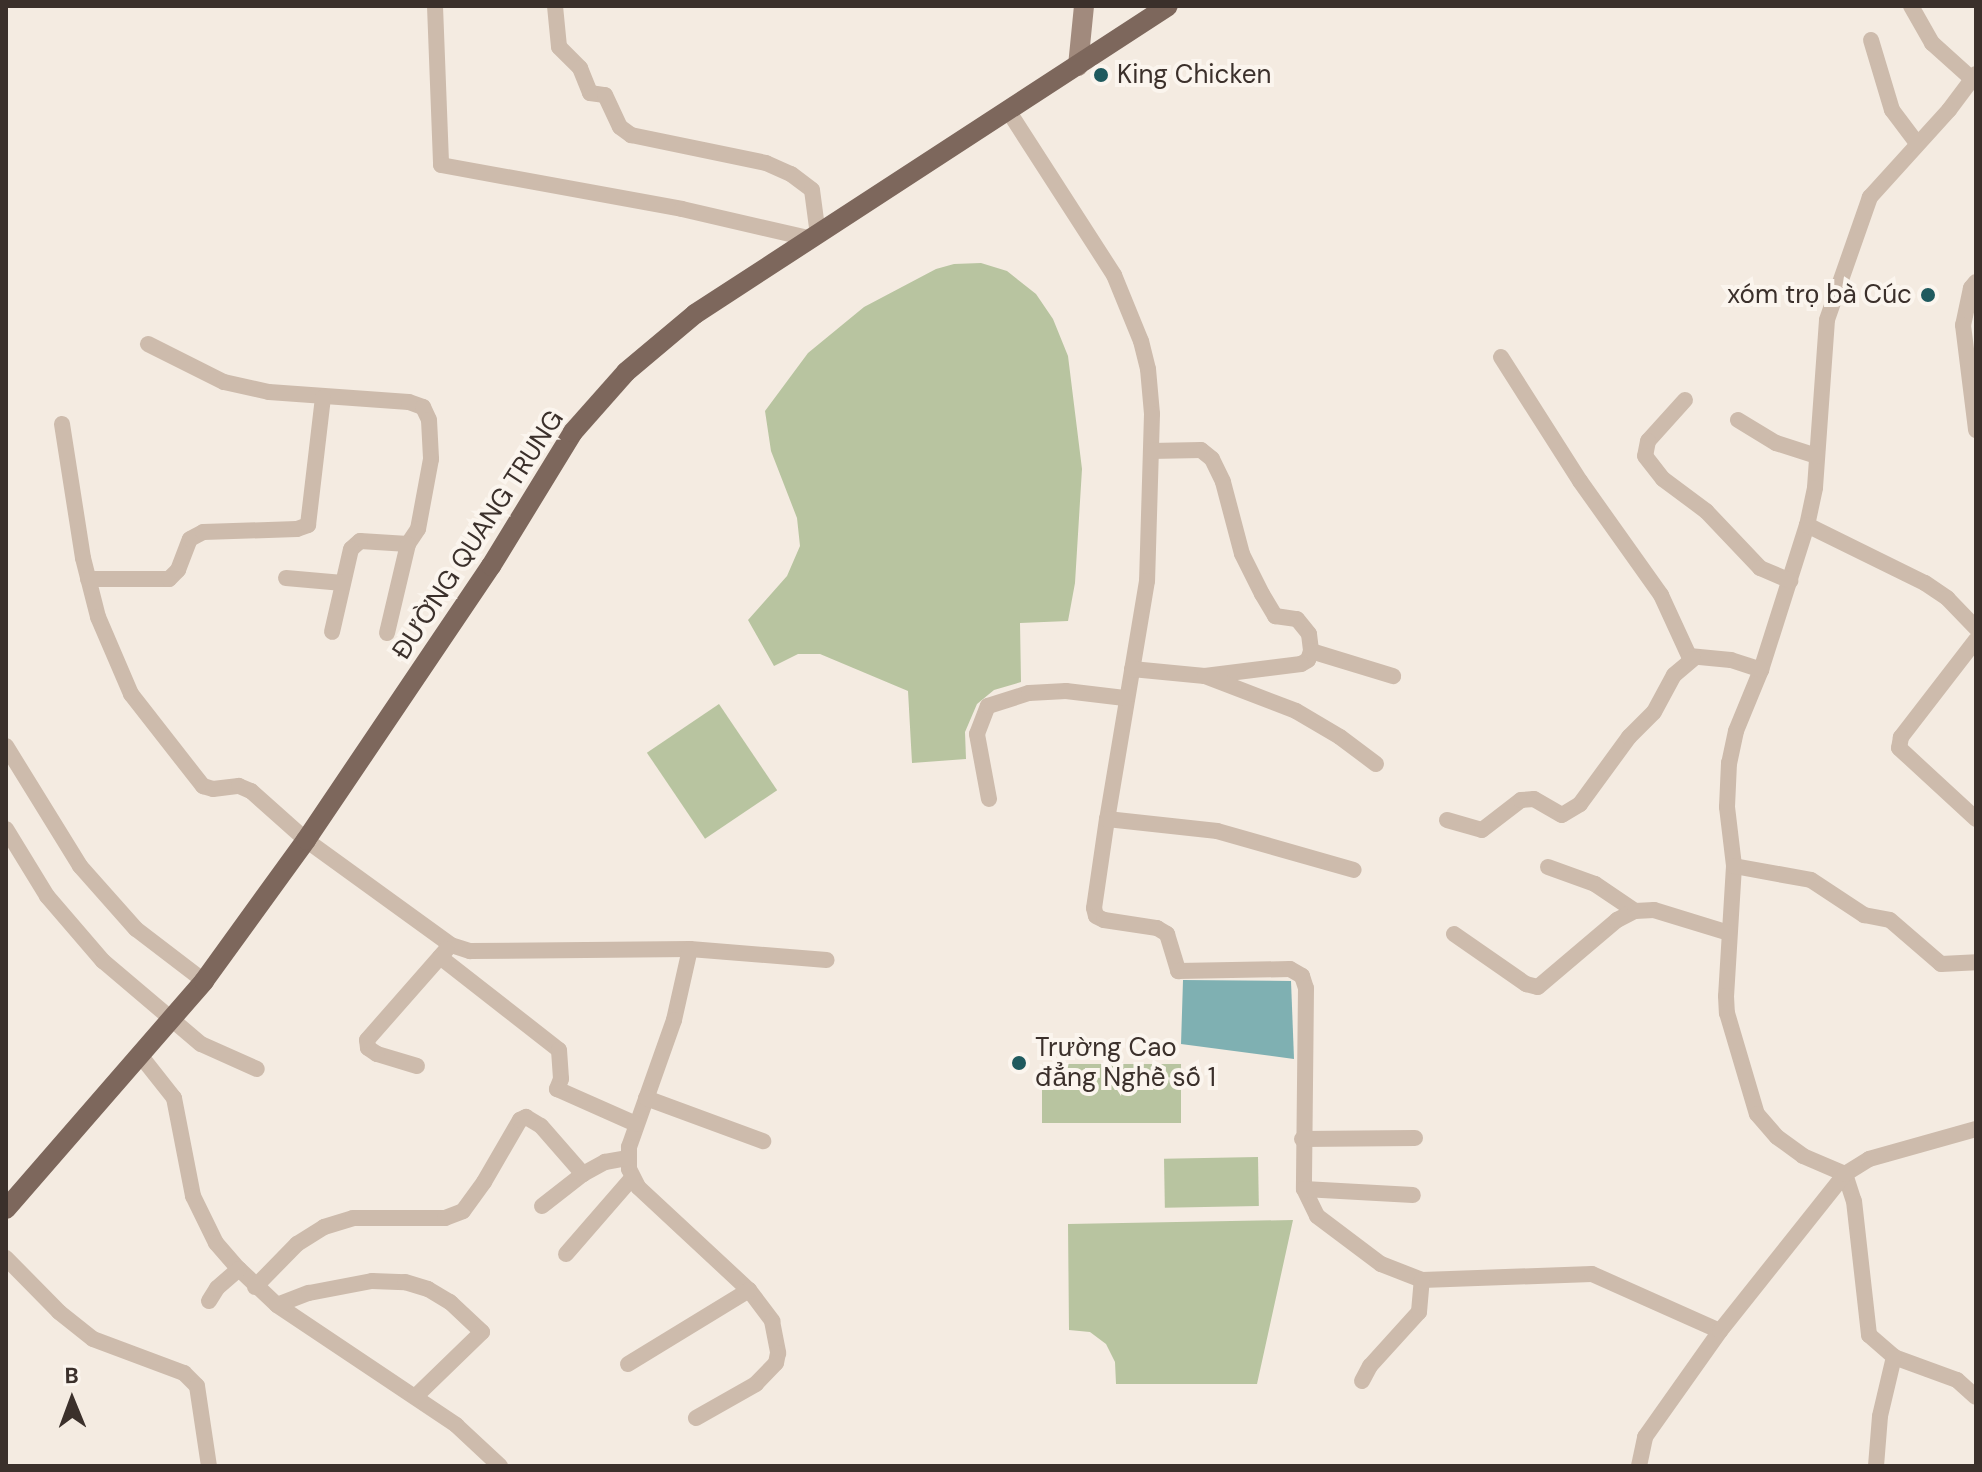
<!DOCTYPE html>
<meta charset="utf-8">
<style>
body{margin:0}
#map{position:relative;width:1982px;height:1472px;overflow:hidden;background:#f4ebe1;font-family:"DM Sans",sans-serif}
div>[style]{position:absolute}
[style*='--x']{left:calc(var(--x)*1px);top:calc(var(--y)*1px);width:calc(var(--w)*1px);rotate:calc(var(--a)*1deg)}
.green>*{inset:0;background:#b8c4a0;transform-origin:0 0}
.water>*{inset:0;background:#7fb0b2}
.street>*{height:16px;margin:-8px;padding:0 8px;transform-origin:8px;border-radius:8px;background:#cdbbac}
.secondary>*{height:20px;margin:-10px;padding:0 10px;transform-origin:10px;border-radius:10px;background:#a18a7d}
.primary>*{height:20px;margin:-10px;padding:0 10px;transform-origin:10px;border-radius:10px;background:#7d675c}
.dots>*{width:22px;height:22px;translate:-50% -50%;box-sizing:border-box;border:4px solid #fbf5ee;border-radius:50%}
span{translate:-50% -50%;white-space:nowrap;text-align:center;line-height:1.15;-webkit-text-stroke:8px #fbf5ee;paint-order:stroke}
.poi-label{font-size:26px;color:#3b302b}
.left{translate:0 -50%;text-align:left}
.right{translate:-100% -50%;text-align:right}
.street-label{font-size:26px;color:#3b302b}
.frame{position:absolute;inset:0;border:8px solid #3b302b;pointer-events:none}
.north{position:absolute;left:32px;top:1360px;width:80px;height:80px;-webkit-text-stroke:6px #fbf5ee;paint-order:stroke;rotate:359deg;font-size:22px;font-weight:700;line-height:32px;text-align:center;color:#3b302b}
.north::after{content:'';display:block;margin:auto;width:28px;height:36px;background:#3b302b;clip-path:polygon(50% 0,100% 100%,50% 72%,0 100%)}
</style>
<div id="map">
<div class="green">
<div style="clip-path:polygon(981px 263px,1007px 271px,1036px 294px,1053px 319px,1068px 356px,1082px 469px,1075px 583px,1068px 621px,1020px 623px,1021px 682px,994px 690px,977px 704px,965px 732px,966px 759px,912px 763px,908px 691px,820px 654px,798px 654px,774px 666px,748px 620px,787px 576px,800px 546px,797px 518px,771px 451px,765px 411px,808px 353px,864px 307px,936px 269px,954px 264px)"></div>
<div style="left:719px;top:704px;width:104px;height:87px;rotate:56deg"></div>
<div style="left:1042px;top:1064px;width:139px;height:59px"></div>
<div style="left:1258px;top:1157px;width:49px;height:94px;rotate:89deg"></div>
<div style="clip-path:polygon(1293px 1220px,1257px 1384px,1116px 1384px,1115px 1362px,1106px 1344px,1090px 1332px,1069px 1330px,1068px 1224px)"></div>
</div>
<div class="water">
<div style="clip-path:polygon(1183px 980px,1291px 981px,1294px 1059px,1181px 1044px)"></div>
</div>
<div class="street">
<div style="--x:435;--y:6;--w:159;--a:87.8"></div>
<div style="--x:441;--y:165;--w:245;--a:10.3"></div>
<div style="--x:682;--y:209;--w:133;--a:13"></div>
<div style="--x:555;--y:6;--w:41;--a:84.4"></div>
<div style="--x:559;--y:47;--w:30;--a:45"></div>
<div style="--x:580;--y:68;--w:27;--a:68"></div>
<div style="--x:590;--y:93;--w:15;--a:8"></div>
<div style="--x:605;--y:95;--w:35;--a:65"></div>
<div style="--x:620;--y:127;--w:14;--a:36"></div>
<div style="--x:631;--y:135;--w:138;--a:11.7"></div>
<div style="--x:766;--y:163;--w:27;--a:24"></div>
<div style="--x:791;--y:174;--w:26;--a:37"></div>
<div style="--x:812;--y:190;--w:45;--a:82.4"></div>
<div style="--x:1911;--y:6;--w:43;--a:60.4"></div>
<div style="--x:1932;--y:43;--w:54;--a:42"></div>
<div style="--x:1871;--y:40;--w:73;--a:73.3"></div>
<div style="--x:1892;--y:110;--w:40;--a:53"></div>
<div style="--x:1976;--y:74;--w:45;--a:126.9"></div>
<div style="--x:1949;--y:110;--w:118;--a:132.2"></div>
<div style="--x:1870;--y:197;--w:130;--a:109.3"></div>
<div style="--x:1827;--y:320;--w:168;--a:94.1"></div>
<div style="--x:1815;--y:488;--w:38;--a:102"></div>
<div style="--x:1807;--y:525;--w:152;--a:107.6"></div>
<div style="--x:1761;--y:670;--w:66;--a:112.3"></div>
<div style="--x:1736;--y:731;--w:33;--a:102"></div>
<div style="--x:1729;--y:763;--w:44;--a:92.6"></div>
<div style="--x:1727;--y:807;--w:59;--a:83.2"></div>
<div style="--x:1734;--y:866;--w:130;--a:93.5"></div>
<div style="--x:1726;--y:996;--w:17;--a:87"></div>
<div style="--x:1727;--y:1013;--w:105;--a:73.5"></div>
<div style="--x:1757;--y:1114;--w:30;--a:49"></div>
<div style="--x:1777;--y:1137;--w:32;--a:36"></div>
<div style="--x:1803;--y:1156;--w:46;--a:23.2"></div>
<div style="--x:1845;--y:1174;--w:28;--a:72"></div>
<div style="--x:1854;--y:1201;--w:135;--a:83.6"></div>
<div style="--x:1869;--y:1335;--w:33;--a:41"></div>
<div style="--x:1894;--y:1357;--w:67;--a:20.1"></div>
<div style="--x:1957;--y:1380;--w:25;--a:42"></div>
<div style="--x:1009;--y:112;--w:194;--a:57.2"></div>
<div style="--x:1114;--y:275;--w:71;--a:67.8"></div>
<div style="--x:1141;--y:341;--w:29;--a:76"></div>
<div style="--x:1148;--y:369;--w:45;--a:84.9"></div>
<div style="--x:1152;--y:414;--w:167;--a:91.7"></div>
<div style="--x:1147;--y:581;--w:241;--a:99.5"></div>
<div style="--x:1107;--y:819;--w:90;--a:98.3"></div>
<div style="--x:1094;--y:908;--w:8;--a:76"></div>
<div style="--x:1096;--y:916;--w:9;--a:27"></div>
<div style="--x:1104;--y:920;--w:54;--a:8.6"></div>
<div style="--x:1157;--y:928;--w:12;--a:31"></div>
<div style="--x:1167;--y:934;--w:39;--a:73"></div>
<div style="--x:1178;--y:971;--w:112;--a:-1"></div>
<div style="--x:1290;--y:969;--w:14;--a:30"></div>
<div style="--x:1302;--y:976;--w:13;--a:72"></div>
<div style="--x:1306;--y:988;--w:201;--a:90.6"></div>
<div style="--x:1304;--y:1189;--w:30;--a:64"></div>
<div style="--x:1317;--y:1216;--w:80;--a:36.9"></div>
<div style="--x:1381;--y:1264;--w:44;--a:21.3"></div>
<div style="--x:1422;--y:1280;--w:170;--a:-2"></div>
<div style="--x:1592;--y:1274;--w:140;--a:24"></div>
<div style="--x:1976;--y:282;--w:8;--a:130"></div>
<div style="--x:1971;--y:288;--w:38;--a:102"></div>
<div style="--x:1963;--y:325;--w:106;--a:82.9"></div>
<div style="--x:148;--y:344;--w:85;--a:26.6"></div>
<div style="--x:224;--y:382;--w:46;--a:12.5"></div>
<div style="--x:269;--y:392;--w:140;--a:4.1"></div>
<div style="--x:409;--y:402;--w:15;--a:20"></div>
<div style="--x:423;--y:407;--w:14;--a:65"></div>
<div style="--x:429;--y:420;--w:39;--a:87"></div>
<div style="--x:431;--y:459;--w:71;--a:100.5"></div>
<div style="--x:418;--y:529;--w:18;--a:124"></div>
<div style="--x:408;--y:544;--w:48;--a:-176.4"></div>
<div style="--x:360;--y:541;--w:12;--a:138"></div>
<div style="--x:351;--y:549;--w:85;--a:102.9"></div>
<div style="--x:1501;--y:357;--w:147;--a:57.5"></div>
<div style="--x:1580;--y:481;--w:140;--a:54.6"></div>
<div style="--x:1661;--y:595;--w:67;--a:65.3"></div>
<div style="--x:1689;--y:656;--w:42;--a:5.4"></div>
<div style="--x:1731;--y:660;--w:32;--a:18"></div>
<div style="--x:1685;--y:400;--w:55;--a:132.1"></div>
<div style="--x:1648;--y:441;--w:15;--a:101"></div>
<div style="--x:1645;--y:456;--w:29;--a:52"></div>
<div style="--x:1663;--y:479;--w:54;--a:36.7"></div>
<div style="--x:1706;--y:511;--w:79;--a:46.5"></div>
<div style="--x:1760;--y:568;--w:33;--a:23"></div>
<div style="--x:1738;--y:420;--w:44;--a:31.2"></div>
<div style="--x:1776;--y:443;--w:43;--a:17.6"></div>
<div style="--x:62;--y:424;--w:136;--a:81.1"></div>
<div style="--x:83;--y:558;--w:61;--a:75.7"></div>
<div style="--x:98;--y:617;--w:84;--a:66.8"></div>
<div style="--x:131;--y:694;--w:117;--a:52"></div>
<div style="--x:203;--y:786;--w:10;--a:17"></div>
<div style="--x:213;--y:789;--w:26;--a:-7"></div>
<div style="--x:239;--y:786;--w:13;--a:23"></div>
<div style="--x:251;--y:791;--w:74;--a:41.7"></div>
<div style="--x:306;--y:840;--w:179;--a:35.9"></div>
<div style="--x:451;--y:945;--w:20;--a:18"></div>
<div style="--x:470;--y:951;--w:220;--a:-0.5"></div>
<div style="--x:690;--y:949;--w:137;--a:4.6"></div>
<div style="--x:1151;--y:451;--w:50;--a:-1.1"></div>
<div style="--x:1201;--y:450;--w:14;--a:39"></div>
<div style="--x:1212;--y:459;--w:25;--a:64"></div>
<div style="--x:1223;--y:482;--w:74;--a:75.2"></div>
<div style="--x:1242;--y:554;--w:45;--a:63.4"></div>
<div style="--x:1262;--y:594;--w:26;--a:59"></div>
<div style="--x:1275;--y:616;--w:22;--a:8"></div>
<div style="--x:1297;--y:619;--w:19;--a:51"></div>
<div style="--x:1309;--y:634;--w:17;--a:83"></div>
<div style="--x:1311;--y:651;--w:9;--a:108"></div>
<div style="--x:1308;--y:660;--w:8;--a:150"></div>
<div style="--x:1301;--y:664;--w:97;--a:172.9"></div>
<div style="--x:1807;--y:525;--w:131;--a:26.2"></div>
<div style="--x:1925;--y:583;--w:27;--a:34"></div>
<div style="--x:1947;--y:598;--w:42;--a:46"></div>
<div style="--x:286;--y:578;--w:57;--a:5"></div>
<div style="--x:88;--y:579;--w:81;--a:0"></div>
<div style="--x:169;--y:579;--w:13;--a:-45"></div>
<div style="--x:178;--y:570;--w:33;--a:-69"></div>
<div style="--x:190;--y:539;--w:15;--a:-28"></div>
<div style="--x:203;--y:532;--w:94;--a:-1.8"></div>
<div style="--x:297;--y:529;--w:12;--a:-20"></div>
<div style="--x:308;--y:525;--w:128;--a:-83.3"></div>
<div style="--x:387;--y:633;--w:91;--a:-76.7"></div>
<div style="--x:1976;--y:640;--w:123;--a:127.7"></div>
<div style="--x:1901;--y:737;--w:11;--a:100"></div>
<div style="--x:1899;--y:748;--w:105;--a:42.7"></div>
<div style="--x:1311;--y:651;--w:86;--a:17"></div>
<div style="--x:1132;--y:669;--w:73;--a:5.5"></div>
<div style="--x:1205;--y:676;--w:97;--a:21"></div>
<div style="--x:1296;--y:711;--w:51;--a:30.6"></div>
<div style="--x:1340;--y:737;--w:45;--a:36.9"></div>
<div style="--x:6;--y:746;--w:141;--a:58.3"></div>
<div style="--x:80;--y:866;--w:84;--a:48.4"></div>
<div style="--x:136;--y:929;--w:86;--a:37.4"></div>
<div style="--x:989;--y:799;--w:66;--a:-100.5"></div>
<div style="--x:977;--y:734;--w:30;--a:-69"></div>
<div style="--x:988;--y:706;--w:43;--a:-17.6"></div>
<div style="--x:1029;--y:693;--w:37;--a:-3"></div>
<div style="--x:1066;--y:691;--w:59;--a:6.8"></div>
<div style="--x:1107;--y:819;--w:111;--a:6.2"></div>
<div style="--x:1217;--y:831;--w:142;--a:15.9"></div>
<div style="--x:1447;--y:820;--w:36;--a:16"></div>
<div style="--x:1482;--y:830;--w:49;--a:-37.6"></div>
<div style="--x:1521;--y:800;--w:13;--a:-4"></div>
<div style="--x:1534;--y:799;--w:32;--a:30"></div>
<div style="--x:1562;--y:815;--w:21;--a:-31"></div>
<div style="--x:1580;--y:804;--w:83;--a:-53.8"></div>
<div style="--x:1629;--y:737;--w:35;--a:-45"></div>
<div style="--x:1654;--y:712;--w:42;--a:-61.6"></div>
<div style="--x:1674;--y:675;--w:25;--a:-40"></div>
<div style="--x:6;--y:829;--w:79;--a:58.5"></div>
<div style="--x:47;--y:896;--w:86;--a:49.3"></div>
<div style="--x:103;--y:961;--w:128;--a:40.3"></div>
<div style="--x:201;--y:1044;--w:61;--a:24.1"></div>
<div style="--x:1734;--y:866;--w:78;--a:10.3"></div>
<div style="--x:1811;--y:880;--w:64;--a:33.4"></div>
<div style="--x:1864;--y:915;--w:26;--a:11"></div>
<div style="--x:1890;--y:920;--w:67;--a:40.8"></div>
<div style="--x:1941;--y:964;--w:35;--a:-3"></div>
<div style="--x:1548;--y:867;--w:50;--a:19.9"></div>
<div style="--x:1595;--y:884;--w:48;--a:34"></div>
<div style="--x:1454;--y:934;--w:88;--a:34.8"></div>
<div style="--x:1526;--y:984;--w:12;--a:14"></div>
<div style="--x:1538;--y:987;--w:104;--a:-40.3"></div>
<div style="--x:1617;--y:920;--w:20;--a:-27"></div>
<div style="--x:1635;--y:911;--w:19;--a:-3"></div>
<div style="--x:1654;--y:910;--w:78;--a:17"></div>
<div style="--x:690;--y:949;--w:73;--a:102.7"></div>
<div style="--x:674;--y:1020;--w:135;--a:109.5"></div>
<div style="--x:629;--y:1147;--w:22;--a:90"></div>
<div style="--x:629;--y:1169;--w:20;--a:63"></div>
<div style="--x:638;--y:1187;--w:151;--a:42.9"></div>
<div style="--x:749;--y:1290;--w:39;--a:53"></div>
<div style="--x:772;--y:1321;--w:33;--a:79"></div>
<div style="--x:778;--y:1353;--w:10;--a:101"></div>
<div style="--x:776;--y:1363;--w:29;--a:134"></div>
<div style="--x:756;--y:1384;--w:69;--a:150.5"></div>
<div style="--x:440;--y:957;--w:151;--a:38"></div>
<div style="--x:559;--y:1050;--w:29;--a:86"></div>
<div style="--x:561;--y:1079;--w:11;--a:112"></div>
<div style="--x:557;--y:1089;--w:86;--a:23.9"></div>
<div style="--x:140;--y:1055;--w:55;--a:51.7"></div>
<div style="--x:174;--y:1098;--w:100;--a:79"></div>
<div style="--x:193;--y:1196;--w:52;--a:63.9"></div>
<div style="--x:216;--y:1243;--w:35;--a:49"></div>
<div style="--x:239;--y:1269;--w:52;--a:43.5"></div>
<div style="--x:277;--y:1305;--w:216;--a:33.8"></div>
<div style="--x:456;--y:1425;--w:60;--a:43"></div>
<div style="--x:417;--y:1066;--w:42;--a:-163.3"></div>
<div style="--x:377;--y:1054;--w:11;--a:-146"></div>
<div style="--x:368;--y:1048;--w:8;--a:-97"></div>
<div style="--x:367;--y:1040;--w:121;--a:-48.7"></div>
<div style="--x:646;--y:1098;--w:125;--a:20.2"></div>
<div style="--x:1302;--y:1139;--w:113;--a:-0.5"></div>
<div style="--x:1304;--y:1189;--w:109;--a:3.2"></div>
<div style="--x:542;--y:1206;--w:52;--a:-38"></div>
<div style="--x:583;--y:1174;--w:25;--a:-29"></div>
<div style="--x:605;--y:1162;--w:22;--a:-10"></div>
<div style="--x:566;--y:1254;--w:101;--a:-49"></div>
<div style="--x:6;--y:1258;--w:76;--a:45.5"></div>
<div style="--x:59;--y:1312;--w:43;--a:38.5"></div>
<div style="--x:93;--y:1339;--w:97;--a:20.5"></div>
<div style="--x:184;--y:1373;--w:18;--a:45"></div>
<div style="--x:197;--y:1386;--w:81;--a:81.5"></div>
<div style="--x:255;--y:1287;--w:60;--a:-45.7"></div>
<div style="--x:297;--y:1244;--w:32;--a:-32"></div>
<div style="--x:324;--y:1227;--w:30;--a:-17"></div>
<div style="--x:353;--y:1218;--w:92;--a:0"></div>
<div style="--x:445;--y:1218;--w:19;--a:-21"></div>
<div style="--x:463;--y:1211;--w:36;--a:-54"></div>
<div style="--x:484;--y:1182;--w:72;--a:-59.9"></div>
<div style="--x:520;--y:1120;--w:7;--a:-27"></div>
<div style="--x:526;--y:1117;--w:17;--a:31"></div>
<div style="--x:541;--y:1126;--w:64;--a:48.8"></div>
<div style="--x:209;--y:1301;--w:15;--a:-58"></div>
<div style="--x:217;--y:1288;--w:29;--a:-41"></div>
<div style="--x:277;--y:1305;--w:34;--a:-21"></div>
<div style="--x:309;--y:1293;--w:64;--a:-10.8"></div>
<div style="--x:372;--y:1281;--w:33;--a:2"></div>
<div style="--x:405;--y:1282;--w:24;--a:17"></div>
<div style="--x:428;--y:1289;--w:26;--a:31"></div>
<div style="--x:450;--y:1302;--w:44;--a:43.2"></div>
<div style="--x:482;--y:1332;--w:93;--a:135.9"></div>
<div style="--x:628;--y:1364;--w:142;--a:-31.4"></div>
<div style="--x:1362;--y:1381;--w:17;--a:-62"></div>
<div style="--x:1370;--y:1366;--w:73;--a:-47.8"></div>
<div style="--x:1419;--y:1312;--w:32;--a:-85"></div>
<div style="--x:1639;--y:1466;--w:30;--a:-78"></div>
<div style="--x:1645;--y:1437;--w:130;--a:-54.7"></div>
<div style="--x:1720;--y:1331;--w:201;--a:-51.5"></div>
<div style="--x:1845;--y:1174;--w:28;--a:-32"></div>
<div style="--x:1869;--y:1159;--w:111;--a:-15.7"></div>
<div style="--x:1876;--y:1466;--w:50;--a:-85.4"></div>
<div style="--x:1880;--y:1416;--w:61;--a:-76.7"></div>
</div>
<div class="secondary">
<div style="--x:1078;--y:66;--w:60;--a:-84.3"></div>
</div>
<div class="primary">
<div style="--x:6;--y:1209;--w:302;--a:-49"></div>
<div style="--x:204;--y:981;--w:174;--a:-54.1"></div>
<div style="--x:306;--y:840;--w:331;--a:-56"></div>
<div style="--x:491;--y:566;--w:157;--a:-58.5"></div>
<div style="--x:573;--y:432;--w:80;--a:-48.5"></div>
<div style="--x:626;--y:372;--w:90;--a:-40"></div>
<div style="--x:695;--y:314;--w:564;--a:-33.07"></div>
</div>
<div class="dots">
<div style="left:1101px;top:75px;background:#1f5a5e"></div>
<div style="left:1928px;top:295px;background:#1f5a5e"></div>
<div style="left:1019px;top:1063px;background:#1f5a5e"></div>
</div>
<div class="poi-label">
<span class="left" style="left:1117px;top:75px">King Chicken</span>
<span class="right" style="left:1912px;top:295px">xóm trọ bà Cúc</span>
<span class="left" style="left:1035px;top:1063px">Trường Cao<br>đẳng Nghề số 1</span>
</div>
<div class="street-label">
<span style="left:478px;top:535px;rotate:-57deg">ĐƯỜNG QUANG TRUNG</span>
</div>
<div class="frame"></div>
<div class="north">B</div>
</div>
